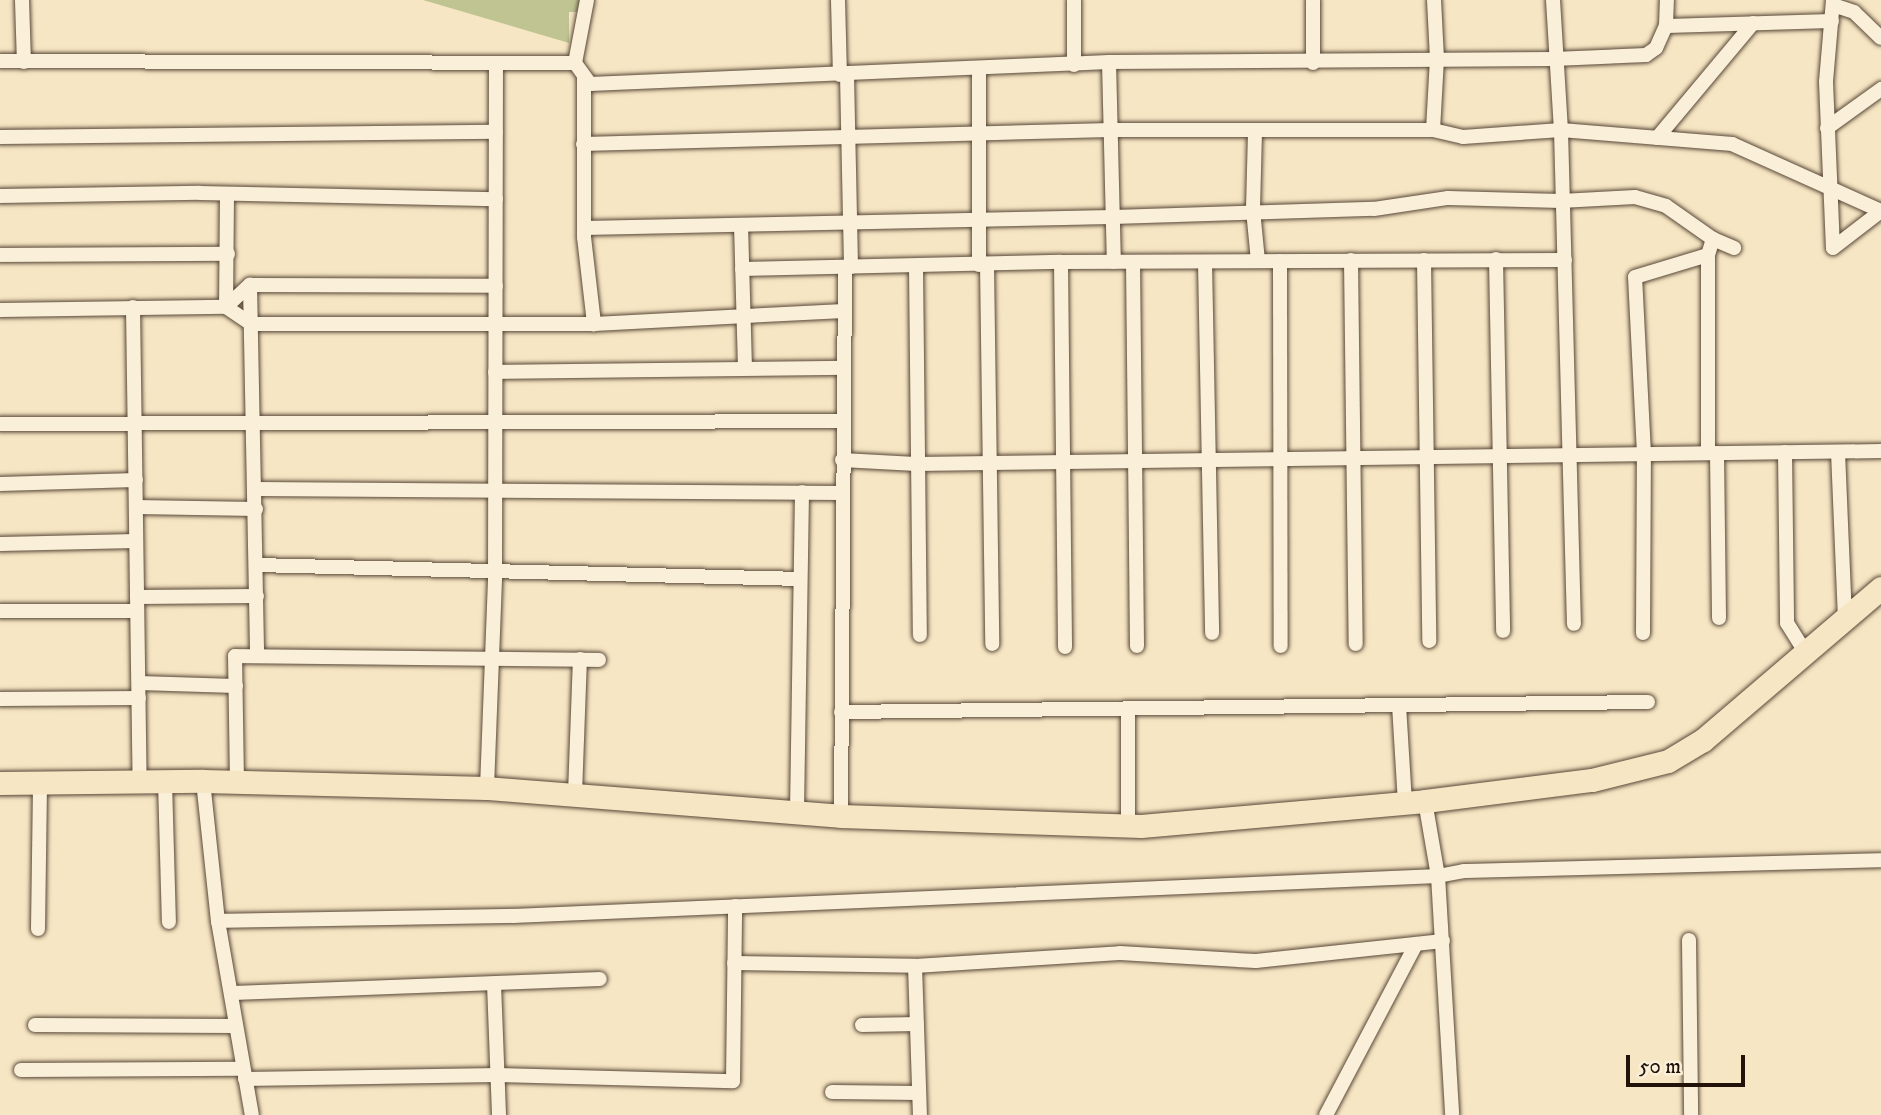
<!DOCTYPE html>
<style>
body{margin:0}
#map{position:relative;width:1881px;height:1115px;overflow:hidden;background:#f7e6c3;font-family:"IM FELL DW Pica",serif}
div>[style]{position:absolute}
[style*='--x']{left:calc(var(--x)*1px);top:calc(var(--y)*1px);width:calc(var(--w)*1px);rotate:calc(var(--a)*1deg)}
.green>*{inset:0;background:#bfc492}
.roads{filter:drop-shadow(0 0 2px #574738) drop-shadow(0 0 2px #574738)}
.street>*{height:14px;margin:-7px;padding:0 7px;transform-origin:7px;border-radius:7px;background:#faefd8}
.primary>*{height:23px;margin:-11.5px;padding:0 11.5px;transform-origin:11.5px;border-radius:11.5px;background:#f7e6c3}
span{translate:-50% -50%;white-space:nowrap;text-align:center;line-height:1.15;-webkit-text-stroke:7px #faefd8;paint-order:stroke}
.scale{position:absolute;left:1626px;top:1055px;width:119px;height:32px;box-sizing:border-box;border:4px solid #22120a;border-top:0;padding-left:9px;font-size:21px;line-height:24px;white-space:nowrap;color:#22120a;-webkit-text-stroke:5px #faefd8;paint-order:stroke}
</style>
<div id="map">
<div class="green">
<div style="clip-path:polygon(423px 0,581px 0,580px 12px,569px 12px,569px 43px)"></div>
</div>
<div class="roads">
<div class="street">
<div style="--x:22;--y:0;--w:62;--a:88.2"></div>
<div style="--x:838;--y:0;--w:75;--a:88.5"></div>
<div style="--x:1074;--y:0;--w:65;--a:90"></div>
<div style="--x:1553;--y:0;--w:130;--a:86.5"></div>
<div style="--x:1561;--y:130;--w:494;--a:88.5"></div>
<div style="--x:1833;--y:0;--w:82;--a:94.9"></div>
<div style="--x:1826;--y:82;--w:166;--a:87.6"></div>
<div style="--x:1833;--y:5;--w:22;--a:18"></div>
<div style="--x:1854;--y:12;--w:37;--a:44"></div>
<div style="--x:1666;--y:26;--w:166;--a:-1.7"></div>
<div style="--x:0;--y:61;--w:575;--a:0.2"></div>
<div style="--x:575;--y:63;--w:26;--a:54"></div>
<div style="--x:590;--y:84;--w:519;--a:-2.43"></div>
<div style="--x:1109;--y:62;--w:445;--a:-0.4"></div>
<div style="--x:1554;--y:59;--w:92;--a:-2.5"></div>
<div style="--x:1646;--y:55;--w:12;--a:-35"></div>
<div style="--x:1656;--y:48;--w:24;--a:-66"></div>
<div style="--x:1666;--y:26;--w:26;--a:-88"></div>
<div style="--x:1109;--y:62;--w:200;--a:88.6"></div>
<div style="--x:575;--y:63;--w:64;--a:-79.2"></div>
<div style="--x:1313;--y:63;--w:63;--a:-90"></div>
<div style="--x:979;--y:71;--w:194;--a:90"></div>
<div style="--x:847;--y:75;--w:192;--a:88.8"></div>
<div style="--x:584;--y:78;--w:159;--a:90"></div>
<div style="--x:584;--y:237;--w:88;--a:83.4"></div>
<div style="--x:1827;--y:128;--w:67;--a:-35.8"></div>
<div style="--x:1433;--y:130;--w:71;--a:-86.8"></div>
<div style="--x:1437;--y:59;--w:59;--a:-92.9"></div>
<div style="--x:1255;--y:132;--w:78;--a:91.5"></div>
<div style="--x:1253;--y:210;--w:51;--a:84.4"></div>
<div style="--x:0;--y:137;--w:496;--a:-0.6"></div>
<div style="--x:1657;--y:138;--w:150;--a:-50.1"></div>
<div style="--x:583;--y:144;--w:528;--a:-1.52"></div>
<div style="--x:1111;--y:130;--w:322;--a:0"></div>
<div style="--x:1433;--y:130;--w:31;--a:13"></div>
<div style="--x:1463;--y:137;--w:98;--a:-4.1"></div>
<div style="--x:1561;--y:130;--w:172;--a:4.7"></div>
<div style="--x:1732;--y:144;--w:163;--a:24.2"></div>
<div style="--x:227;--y:195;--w:112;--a:90.5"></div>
<div style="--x:226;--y:307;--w:30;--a:34"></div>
<div style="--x:251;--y:324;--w:343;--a:0"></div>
<div style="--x:594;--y:324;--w:250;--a:-3"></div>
<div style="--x:0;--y:196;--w:200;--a:-0.9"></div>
<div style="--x:200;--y:193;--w:296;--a:1.2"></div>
<div style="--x:741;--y:225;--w:143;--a:88.4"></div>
<div style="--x:584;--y:228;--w:529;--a:-1.19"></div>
<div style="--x:1113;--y:217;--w:261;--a:-1.8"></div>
<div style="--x:1374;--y:209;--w:75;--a:-8.5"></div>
<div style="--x:1448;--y:198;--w:113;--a:1.5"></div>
<div style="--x:1561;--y:201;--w:74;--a:-3.1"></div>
<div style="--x:1635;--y:197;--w:32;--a:16"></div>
<div style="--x:1666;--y:206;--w:57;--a:35.1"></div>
<div style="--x:1833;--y:248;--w:61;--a:-37.6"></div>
<div style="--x:0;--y:255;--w:228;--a:-0.3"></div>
<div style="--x:1496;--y:259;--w:372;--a:88.9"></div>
<div style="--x:1351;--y:260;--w:384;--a:89.3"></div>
<div style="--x:1424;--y:260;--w:381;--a:89.2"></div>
<div style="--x:1280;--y:261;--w:385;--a:89.9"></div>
<div style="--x:1061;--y:262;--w:385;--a:89.4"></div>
<div style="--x:1133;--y:262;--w:384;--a:89.4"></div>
<div style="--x:1205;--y:262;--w:371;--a:88.9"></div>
<div style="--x:987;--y:265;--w:379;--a:89.2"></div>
<div style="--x:916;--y:266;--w:369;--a:89.4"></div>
<div style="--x:742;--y:269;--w:319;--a:-1.3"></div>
<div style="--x:1061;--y:262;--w:504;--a:-0.23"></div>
<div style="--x:250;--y:285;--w:371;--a:88.9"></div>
<div style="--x:133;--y:307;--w:475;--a:89.2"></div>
<div style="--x:0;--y:310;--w:226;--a:-0.8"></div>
<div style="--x:226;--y:307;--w:33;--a:-43"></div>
<div style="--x:250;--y:285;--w:246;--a:0.2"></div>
<div style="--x:495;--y:372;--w:347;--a:-0.7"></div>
<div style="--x:0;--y:424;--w:842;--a:-0.2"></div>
<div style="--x:1785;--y:452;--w:171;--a:89.3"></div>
<div style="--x:1787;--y:623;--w:34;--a:58"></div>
<div style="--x:1838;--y:452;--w:165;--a:87.6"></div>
<div style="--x:1708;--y:453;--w:198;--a:-90"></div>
<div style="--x:1717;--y:453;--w:165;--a:89.3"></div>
<div style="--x:842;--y:460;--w:74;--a:3.1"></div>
<div style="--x:916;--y:464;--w:965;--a:-0.77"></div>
<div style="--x:0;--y:484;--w:136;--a:-1.7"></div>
<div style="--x:255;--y:489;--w:587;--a:0.39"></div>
<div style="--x:136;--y:507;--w:120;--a:1"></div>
<div style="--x:0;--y:544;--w:136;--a:-1.3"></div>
<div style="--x:256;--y:565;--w:544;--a:1.47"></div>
<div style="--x:137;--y:597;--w:120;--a:-0.5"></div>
<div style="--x:0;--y:611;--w:137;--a:0"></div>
<div style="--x:1643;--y:633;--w:179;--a:-89.7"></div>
<div style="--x:1644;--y:454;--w:177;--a:-92.9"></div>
<div style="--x:1635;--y:277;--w:76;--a:-16.8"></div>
<div style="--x:1708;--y:255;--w:17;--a:-73"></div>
<div style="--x:1713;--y:239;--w:23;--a:23"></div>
<div style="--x:139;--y:683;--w:97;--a:1.8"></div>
<div style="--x:0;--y:699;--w:139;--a:-0.4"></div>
<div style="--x:1399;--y:705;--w:98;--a:86.5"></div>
<div style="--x:841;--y:712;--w:807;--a:-0.71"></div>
<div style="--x:203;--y:781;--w:141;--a:83.9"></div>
<div style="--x:218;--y:921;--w:197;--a:80.1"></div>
<div style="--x:165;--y:782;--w:140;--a:88.4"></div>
<div style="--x:237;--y:782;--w:126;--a:-90.9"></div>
<div style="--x:235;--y:656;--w:364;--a:0.6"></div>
<div style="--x:487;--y:788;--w:213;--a:-87.8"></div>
<div style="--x:495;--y:575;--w:512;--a:-89.89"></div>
<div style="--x:575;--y:794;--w:135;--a:-87.9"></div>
<div style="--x:1425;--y:801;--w:76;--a:80.2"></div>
<div style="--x:1438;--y:876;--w:239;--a:86.6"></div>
<div style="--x:797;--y:811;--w:319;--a:-89.1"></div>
<div style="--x:841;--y:816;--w:549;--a:-89.58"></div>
<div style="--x:1128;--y:825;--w:117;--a:-90"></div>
<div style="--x:218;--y:921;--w:295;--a:-1"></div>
<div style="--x:513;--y:916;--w:926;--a:-2.48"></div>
<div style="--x:1438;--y:876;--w:26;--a:-11"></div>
<div style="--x:1464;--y:871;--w:417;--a:-1.5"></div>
<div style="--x:38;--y:929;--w:146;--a:-89.2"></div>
<div style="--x:1689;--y:940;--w:175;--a:89.3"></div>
<div style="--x:734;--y:963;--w:181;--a:0.9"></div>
<div style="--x:915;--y:966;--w:205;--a:-3.6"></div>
<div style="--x:1120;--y:953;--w:136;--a:3.4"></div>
<div style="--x:1256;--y:961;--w:188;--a:-6.1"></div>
<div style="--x:915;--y:966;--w:149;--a:88.1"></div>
<div style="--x:494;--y:984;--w:131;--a:87.8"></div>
<div style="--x:234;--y:993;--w:366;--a:-2.2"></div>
<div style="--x:35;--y:1025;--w:200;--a:0.3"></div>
<div style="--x:862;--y:1025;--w:55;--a:-1"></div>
<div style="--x:21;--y:1070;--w:221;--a:-0.3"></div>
<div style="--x:245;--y:1079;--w:253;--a:-0.9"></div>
<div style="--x:498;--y:1075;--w:235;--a:1.5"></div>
<div style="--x:733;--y:1081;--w:175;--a:-89.3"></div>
<div style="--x:832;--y:1092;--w:87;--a:0.7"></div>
<div style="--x:1326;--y:1115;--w:193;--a:-62.2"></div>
</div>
<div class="primary">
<div style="--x:0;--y:783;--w:203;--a:-0.6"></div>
<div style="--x:203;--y:781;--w:284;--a:1.4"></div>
<div style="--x:487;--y:788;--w:355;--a:4.5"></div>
<div style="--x:841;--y:816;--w:300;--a:1.9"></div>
<div style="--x:1141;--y:826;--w:285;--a:-5"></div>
<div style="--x:1425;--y:801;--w:168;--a:-7.2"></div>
<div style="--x:1592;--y:780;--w:78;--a:-14"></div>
<div style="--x:1668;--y:761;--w:41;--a:-31"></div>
<div style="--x:1703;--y:740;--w:234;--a:-40.5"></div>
</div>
</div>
<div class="scale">50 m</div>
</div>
